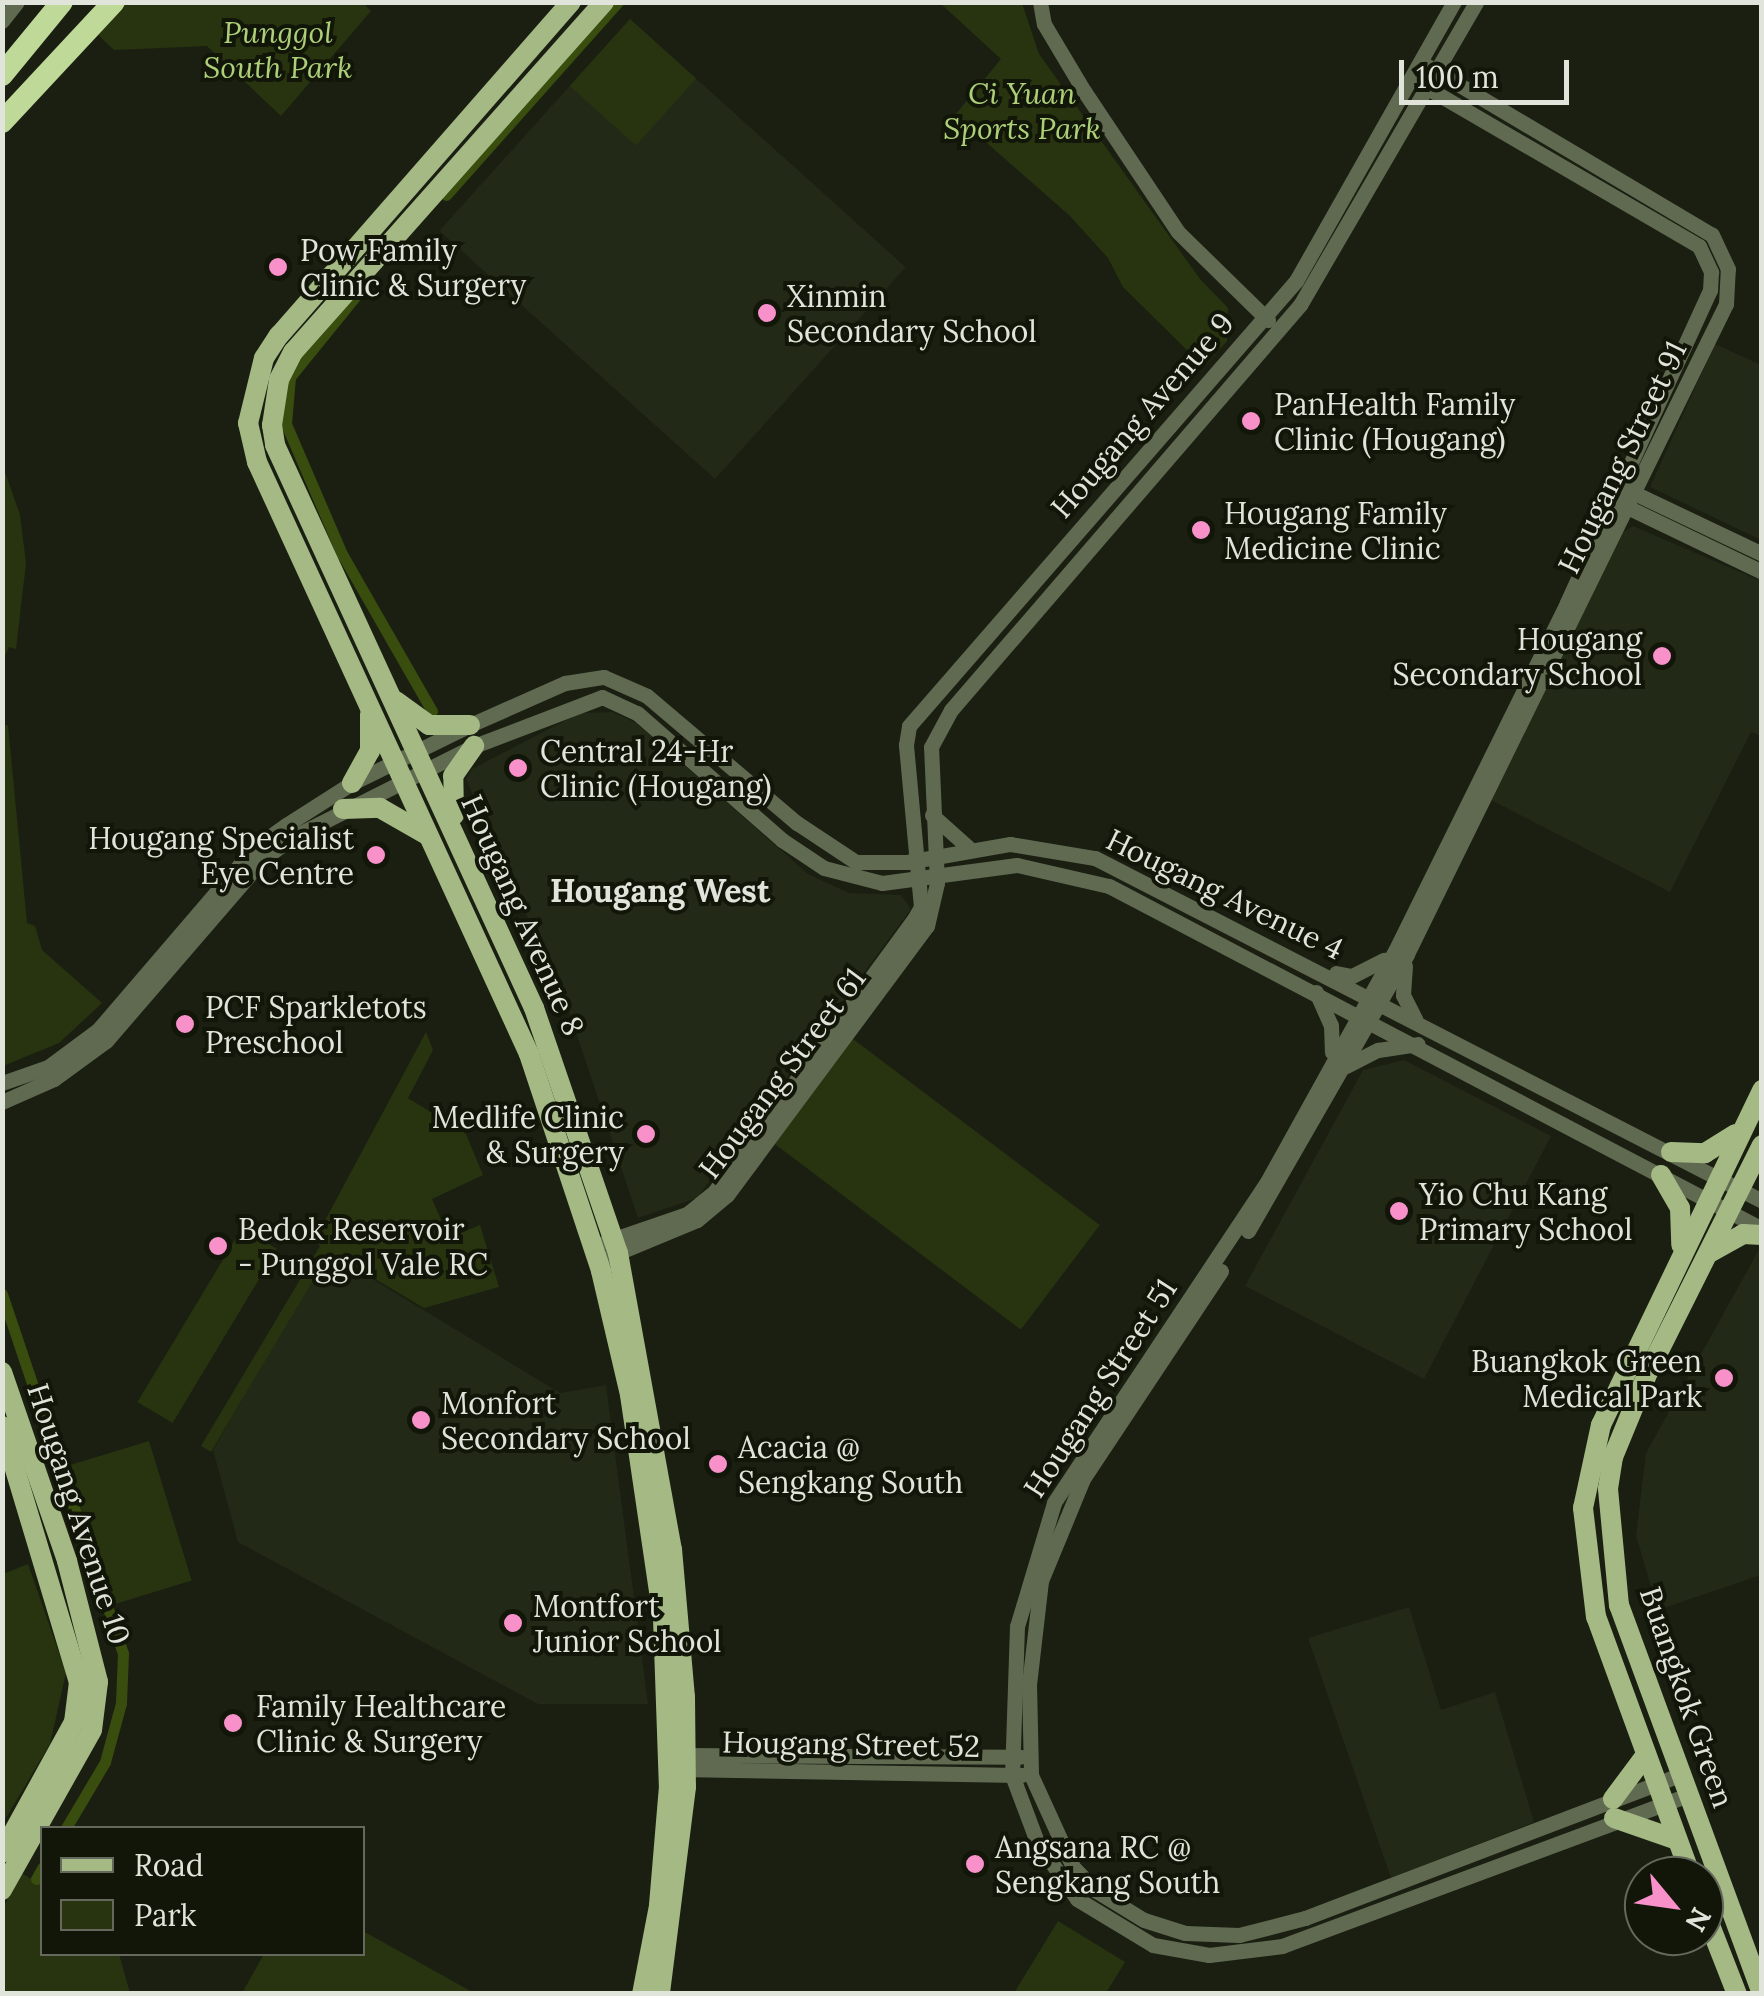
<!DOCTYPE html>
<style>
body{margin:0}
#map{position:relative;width:1764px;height:1996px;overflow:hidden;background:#1a1f12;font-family:Lora,serif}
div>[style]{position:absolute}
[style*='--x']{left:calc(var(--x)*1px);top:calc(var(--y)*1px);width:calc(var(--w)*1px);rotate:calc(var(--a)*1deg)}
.built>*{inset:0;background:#222916;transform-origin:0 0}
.green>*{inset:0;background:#27340f;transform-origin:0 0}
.canal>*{height:11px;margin:-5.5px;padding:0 5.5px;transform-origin:5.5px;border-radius:5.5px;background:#394d0e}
.minor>*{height:15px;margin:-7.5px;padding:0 7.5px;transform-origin:7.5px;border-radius:7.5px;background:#606a51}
.major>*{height:20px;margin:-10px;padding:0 10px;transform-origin:10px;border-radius:10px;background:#a4b984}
.highway>*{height:22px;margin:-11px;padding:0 11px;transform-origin:11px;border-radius:11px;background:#bfd999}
.dots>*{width:28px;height:28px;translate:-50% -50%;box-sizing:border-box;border:5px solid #111609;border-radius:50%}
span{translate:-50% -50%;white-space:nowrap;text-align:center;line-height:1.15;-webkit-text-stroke:8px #111609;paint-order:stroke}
.park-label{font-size:30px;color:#adcf78;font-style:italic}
.poi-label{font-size:30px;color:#e0e4db}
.left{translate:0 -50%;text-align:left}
.right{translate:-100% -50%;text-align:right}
.street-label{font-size:30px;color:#e0e4db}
.neighbourhood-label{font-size:32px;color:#e0e4db;font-weight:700}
.frame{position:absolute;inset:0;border:5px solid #e0e4db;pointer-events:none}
.legend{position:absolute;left:40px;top:1826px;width:325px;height:130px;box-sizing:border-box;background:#111609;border:2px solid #64685d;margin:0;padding:12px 18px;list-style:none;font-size:30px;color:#e0e4db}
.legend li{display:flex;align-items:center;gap:20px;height:50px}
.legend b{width:50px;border:2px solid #64685d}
.north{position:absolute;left:1624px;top:1856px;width:100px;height:100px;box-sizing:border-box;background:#111609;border:2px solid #64685d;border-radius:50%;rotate:119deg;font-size:28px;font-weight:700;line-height:40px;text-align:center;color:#e0e4db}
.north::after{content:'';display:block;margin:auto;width:35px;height:45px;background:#f890ca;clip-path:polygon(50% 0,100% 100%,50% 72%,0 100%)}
.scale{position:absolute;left:1399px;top:60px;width:170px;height:45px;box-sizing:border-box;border:5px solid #e0e4db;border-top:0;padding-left:12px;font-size:30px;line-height:35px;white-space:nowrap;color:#e0e4db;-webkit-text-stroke:8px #111609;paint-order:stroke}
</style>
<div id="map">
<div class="built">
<div style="left:630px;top:19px;width:371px;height:285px;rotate:42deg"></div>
<div style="clip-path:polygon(1715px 344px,1761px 365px,1761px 540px,1650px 487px)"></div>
<div style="clip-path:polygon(1633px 526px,1761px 581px,1761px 736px,1751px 732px,1670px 892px,1491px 800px,1623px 532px)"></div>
<div style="clip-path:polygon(613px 712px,636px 723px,808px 874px,849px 893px,901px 895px,911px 909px,697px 1198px,638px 1218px,568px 1008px,466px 779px,472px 769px,580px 713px)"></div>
<div style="clip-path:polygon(1404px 1060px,1551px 1136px,1424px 1379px,1245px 1286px,1363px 1070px)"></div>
<div style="clip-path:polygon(1761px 1246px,1761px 1575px,1658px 1610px,1636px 1536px,1646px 1453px)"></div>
<div style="clip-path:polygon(328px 1252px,560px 1393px,606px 1385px,648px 1704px,538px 1704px,238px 1542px,213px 1450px)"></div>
<div style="clip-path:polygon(1409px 1607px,1441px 1710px,1495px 1692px,1534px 1822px,1391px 1878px,1308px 1638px)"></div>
</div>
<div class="green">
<div style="clip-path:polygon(362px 2px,371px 11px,281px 116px,207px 46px,114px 50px,91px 28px,114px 3px)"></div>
<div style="clip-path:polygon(940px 3px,1022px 3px,1039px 54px,1200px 279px,1228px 308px,1227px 341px,1204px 367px,1123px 287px,1108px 258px,1070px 216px,955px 115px,1001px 59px)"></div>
<div style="left:630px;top:19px;width:89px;height:90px;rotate:42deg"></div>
<div style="clip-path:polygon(3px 466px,20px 515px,26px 563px,16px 649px,9px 647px,3px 660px)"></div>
<div style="clip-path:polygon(8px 725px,27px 923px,35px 926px,42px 950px,102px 1003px,59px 1043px,3px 1066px,2px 726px)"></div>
<div style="clip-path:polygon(426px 1032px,433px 1050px,408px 1098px,466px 1134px,483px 1175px,432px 1199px,449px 1238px,480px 1225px,499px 1287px,424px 1308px,330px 1252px,211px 1452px,201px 1446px,320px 1246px,314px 1241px)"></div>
<div style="left:849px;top:1036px;width:314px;height:131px;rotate:37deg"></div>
<div style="left:242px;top:1228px;width:41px;height:203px;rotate:31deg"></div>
<div style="left:149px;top:1441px;width:146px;height:97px;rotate:73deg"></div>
<div style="clip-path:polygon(28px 1564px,66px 1673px,50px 1744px,3px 1823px,3px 1574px)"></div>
<div style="clip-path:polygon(21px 1873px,42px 1885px,42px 1954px,119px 1954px,130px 1993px,8px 1993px,3px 1988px,2px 1910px)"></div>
<div style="clip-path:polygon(1058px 1921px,1125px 1962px,1106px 1993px,1014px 1993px)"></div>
<div style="clip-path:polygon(363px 1931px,474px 1993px,242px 1993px,264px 1954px,362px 1954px)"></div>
</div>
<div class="canal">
<div style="--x:446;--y:195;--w:259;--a:-48.3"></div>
<div style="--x:363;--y:287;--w:116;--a:129"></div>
<div style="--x:290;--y:377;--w:47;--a:94.9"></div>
<div style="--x:286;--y:424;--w:142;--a:66.7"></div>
<div style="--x:342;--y:554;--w:181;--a:60.2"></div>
<div style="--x:2;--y:1294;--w:379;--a:71.4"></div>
<div style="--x:123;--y:1653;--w:50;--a:92.3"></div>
<div style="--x:121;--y:1703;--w:61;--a:105.2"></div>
<div style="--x:105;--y:1762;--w:77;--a:120.6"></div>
<div style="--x:36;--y:1879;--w:13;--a:-61"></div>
</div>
<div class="minor">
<div style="--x:1040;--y:2;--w:22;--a:80"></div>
<div style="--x:1044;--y:24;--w:78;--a:59.2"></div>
<div style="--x:1084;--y:91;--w:169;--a:56.3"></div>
<div style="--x:1178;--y:232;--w:126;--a:44.4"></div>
<div style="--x:2;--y:21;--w:24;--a:-52"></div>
<div style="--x:1412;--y:79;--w:332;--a:30.2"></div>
<div style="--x:1699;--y:246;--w:29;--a:65"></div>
<div style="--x:1711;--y:272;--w:18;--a:93"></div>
<div style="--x:1710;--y:290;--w:344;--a:114.6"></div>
<div style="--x:1567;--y:603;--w:388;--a:116.3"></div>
<div style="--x:1395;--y:951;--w:264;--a:119"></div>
<div style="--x:1267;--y:1182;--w:385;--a:123.6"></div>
<div style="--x:1054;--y:1503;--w:128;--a:106.7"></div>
<div style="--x:1017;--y:1626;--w:149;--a:91.9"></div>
<div style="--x:1012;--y:1775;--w:72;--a:69.5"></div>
<div style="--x:1037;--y:1842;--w:70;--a:54.9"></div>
<div style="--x:1077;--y:1899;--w:89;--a:31.2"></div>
<div style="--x:1153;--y:1945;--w:57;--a:10.1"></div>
<div style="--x:1209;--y:1955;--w:74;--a:-7"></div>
<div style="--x:1282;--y:1946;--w:435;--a:-20.4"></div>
<div style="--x:1630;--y:491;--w:146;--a:25.5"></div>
<div style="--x:1623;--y:505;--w:154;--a:25.7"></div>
<div style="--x:932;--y:815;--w:51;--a:41.8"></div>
<div style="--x:1405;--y:966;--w:29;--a:94"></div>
<div style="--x:1403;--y:995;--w:27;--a:63"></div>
<div style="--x:1336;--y:973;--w:16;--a:11"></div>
<div style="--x:1352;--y:976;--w:36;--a:-27"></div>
<div style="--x:1316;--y:992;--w:36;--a:66"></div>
<div style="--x:1331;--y:1025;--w:27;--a:88"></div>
<div style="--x:1346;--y:1066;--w:36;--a:-27"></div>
<div style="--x:1378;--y:1050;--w:40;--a:-8.5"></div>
<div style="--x:2;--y:1083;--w:49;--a:-19.2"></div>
<div style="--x:48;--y:1067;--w:62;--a:-36.5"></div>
<div style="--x:98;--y:1030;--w:238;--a:-49.4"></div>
<div style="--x:253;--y:849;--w:41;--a:-36"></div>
<div style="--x:286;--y:825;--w:78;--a:-32.5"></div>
<div style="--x:352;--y:783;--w:131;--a:-26.2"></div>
<div style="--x:470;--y:725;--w:104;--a:-23.9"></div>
<div style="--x:565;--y:683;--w:39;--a:-9"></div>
<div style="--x:604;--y:677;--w:47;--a:23.8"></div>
<div style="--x:647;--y:696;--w:197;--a:40.3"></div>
<div style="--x:797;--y:823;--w:71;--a:33.5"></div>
<div style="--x:856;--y:862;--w:51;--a:0"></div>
<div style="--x:907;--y:862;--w:105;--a:-9.9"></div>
<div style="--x:1010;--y:844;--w:86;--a:9.4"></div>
<div style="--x:1095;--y:858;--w:750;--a:27.21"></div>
<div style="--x:2;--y:1102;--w:57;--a:-23.9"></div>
<div style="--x:54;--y:1079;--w:64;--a:-36.2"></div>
<div style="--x:106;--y:1041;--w:239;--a:-49.2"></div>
<div style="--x:262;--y:860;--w:36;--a:-37"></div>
<div style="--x:291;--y:838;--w:205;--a:-26.7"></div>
<div style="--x:474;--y:746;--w:137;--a:-20.9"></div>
<div style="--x:602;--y:697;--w:38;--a:25"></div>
<div style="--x:637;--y:713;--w:193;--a:41.2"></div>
<div style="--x:782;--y:840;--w:50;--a:33.7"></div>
<div style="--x:824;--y:868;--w:60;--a:14.5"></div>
<div style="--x:882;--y:883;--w:136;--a:-7.6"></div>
<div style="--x:1017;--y:865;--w:94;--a:12.9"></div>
<div style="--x:1109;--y:886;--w:738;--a:27.71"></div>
<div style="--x:1248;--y:1231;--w:319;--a:-60.1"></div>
<div style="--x:1407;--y:954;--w:724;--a:-63.86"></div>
<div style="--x:1726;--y:304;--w:35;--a:-87"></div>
<div style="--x:1728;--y:269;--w:38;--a:-115"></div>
<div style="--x:1712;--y:235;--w:339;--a:-149.3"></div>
<div style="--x:605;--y:1242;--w:87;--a:-18.9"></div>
<div style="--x:687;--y:1214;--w:36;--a:-39"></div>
<div style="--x:715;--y:1191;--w:337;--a:-53.8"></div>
<div style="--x:914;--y:919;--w:14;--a:-60"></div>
<div style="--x:921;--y:907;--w:163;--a:-95.3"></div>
<div style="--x:906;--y:745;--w:19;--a:-81"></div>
<div style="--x:909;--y:726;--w:590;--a:-48.99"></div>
<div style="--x:1296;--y:281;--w:321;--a:-60.5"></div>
<div style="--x:598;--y:1261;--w:107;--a:-22.5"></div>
<div style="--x:697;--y:1220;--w:39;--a:-40"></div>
<div style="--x:727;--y:1195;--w:335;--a:-53.4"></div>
<div style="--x:927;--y:926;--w:44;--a:-76.9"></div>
<div style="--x:937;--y:883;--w:136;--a:-92.5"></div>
<div style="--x:931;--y:747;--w:42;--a:-61.6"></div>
<div style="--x:951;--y:710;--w:535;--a:-49.25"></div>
<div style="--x:1300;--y:305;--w:350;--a:-59.8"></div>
<div style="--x:1221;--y:1271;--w:250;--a:123.6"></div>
<div style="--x:1083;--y:1479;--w:110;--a:112.4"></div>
<div style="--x:1041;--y:1581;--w:104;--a:96.6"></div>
<div style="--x:1029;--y:1684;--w:91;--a:88.7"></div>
<div style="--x:1031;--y:1775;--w:101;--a:65.5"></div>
<div style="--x:1073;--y:1867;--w:32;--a:46"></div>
<div style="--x:1095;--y:1890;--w:57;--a:31.5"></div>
<div style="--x:1144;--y:1920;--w:43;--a:17.6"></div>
<div style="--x:1185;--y:1933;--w:54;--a:2.1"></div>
<div style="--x:1239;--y:1935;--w:68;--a:-14.4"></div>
<div style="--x:1305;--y:1918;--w:404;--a:-20.9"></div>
<div style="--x:678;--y:1755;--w:342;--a:0.3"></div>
<div style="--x:680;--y:1769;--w:342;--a:1"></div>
</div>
<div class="major">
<div style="--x:571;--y:2;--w:443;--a:131.2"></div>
<div style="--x:279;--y:335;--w:27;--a:123"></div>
<div style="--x:264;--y:358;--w:67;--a:103.8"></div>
<div style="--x:248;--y:423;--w:40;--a:77"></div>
<div style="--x:257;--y:462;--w:651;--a:65.32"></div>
<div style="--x:529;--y:1054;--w:229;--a:71.6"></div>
<div style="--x:601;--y:1271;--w:127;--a:76.8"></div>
<div style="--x:630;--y:1395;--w:225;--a:81.6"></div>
<div style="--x:663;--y:1618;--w:168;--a:88"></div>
<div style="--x:669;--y:1786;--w:120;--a:94.8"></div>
<div style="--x:659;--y:1906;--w:90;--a:100.9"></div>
<div style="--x:604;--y:2;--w:468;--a:131.6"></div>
<div style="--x:293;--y:352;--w:31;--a:117"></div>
<div style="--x:279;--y:380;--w:46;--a:98.8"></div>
<div style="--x:272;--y:425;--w:20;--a:81"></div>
<div style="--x:275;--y:445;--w:620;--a:65.3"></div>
<div style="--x:534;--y:1008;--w:259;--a:71.1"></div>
<div style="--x:618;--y:1253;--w:301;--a:79.7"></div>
<div style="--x:672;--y:1549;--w:149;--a:85"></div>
<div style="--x:685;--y:1697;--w:90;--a:89.4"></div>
<div style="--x:686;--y:1787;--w:209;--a:97.2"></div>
<div style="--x:396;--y:701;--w:41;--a:36"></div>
<div style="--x:429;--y:725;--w:41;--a:0"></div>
<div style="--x:352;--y:783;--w:37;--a:-61"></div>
<div style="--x:370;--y:751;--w:37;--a:-90"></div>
<div style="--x:343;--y:809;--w:37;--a:-2"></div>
<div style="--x:380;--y:808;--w:54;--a:29.9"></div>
<div style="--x:454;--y:815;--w:39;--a:-91"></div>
<div style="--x:453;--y:776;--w:37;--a:-55"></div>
<div style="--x:1762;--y:1145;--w:259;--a:116.6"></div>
<div style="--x:1646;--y:1377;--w:87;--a:112.4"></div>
<div style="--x:1613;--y:1457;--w:32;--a:99"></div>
<div style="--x:1608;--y:1489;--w:117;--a:84.6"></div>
<div style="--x:1619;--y:1605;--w:414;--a:69.8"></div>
<div style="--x:1671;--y:1152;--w:34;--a:2"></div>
<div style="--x:1705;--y:1153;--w:36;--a:-32"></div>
<div style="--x:1661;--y:1175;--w:38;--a:60"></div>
<div style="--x:1680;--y:1208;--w:37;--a:88"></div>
<div style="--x:1711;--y:1252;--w:37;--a:-29"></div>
<div style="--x:1743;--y:1234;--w:19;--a:3"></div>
<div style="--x:2;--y:1372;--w:200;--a:71"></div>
<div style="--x:67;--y:1561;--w:125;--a:75.6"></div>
<div style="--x:98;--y:1682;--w:48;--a:97.1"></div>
<div style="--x:92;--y:1730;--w:184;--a:119.4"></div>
<div style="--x:2;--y:1426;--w:267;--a:73.3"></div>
<div style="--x:79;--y:1682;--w:40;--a:97.1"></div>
<div style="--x:74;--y:1722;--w:149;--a:118.8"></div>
<div style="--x:1613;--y:1799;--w:54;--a:-53.3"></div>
<div style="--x:1614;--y:1818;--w:67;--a:19.2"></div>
<div style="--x:1691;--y:1876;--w:276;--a:-110.1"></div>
<div style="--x:1596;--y:1617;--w:110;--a:-96.8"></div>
<div style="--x:1583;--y:1508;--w:85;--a:-77.8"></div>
<div style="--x:1601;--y:1425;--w:372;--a:-64.3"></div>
<div style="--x:1704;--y:1910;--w:90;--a:68.6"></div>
</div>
<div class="highway">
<div style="--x:2;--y:75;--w:94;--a:-50.6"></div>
<div style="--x:2;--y:122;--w:164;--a:-47"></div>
</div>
<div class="dots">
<div style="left:278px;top:267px;background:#f890ca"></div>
<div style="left:767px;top:313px;background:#f890ca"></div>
<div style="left:1251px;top:421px;background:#f890ca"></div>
<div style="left:1201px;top:530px;background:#f890ca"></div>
<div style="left:1662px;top:656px;background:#f890ca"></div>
<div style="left:518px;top:768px;background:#f890ca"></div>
<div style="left:376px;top:855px;background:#f890ca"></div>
<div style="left:185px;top:1024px;background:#f890ca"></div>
<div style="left:646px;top:1134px;background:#f890ca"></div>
<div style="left:1399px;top:1211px;background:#f890ca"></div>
<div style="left:218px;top:1246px;background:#f890ca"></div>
<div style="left:1724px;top:1378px;background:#f890ca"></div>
<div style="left:421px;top:1420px;background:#f890ca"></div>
<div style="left:718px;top:1464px;background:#f890ca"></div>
<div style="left:513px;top:1623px;background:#f890ca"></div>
<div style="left:233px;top:1723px;background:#f890ca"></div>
<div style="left:975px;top:1864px;background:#f890ca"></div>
</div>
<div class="park-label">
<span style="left:278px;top:49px">Punggol<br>South Park</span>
<span style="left:1022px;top:110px">Ci Yuan<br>Sports Park</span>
</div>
<div class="poi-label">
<span class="left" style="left:300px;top:267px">Pow Family<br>Clinic &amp; Surgery</span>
<span class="left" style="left:787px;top:313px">Xinmin<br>Secondary School</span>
<span class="left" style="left:1274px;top:421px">PanHealth Family<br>Clinic (Hougang)</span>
<span class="left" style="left:1224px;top:530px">Hougang Family<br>Medicine Clinic</span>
<span class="right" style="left:1642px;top:656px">Hougang<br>Secondary School</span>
<span class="left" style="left:540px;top:768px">Central 24-Hr<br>Clinic (Hougang)</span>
<span class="right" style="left:354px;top:855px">Hougang Specialist<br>Eye Centre</span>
<span class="left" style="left:205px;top:1024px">PCF Sparkletots<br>Preschool</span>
<span class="right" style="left:624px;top:1134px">Medlife Clinic<br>&amp; Surgery</span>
<span class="left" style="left:1419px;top:1211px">Yio Chu Kang<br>Primary School</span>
<span class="left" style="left:238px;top:1246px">Bedok Reservoir<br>- Punggol Vale RC</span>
<span class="right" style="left:1702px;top:1378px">Buangkok Green<br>Medical Park</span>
<span class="left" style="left:441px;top:1420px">Monfort<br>Secondary School</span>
<span class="left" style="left:738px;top:1464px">Acacia @<br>Sengkang South</span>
<span class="left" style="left:533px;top:1623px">Montfort<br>Junior School</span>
<span class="left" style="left:256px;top:1723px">Family Healthcare<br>Clinic &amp; Surgery</span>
<span class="left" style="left:995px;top:1864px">Angsana RC @<br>Sengkang South</span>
</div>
<div class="street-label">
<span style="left:1142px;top:415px;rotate:-49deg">Hougang Avenue 9</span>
<span style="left:1622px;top:457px;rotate:-64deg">Hougang Street 91</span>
<span style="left:1225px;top:894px;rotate:26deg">Hougang Avenue 4</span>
<span style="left:523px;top:915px;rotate:66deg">Hougang Avenue 8</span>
<span style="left:782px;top:1073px;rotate:-53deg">Hougang Street 61</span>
<span style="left:1100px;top:1388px;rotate:-57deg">Hougang Street 51</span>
<span style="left:79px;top:1514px;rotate:72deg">Hougang Avenue 10</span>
<span style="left:1687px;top:1697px;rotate:71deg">Buangkok Green</span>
<span style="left:851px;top:1744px;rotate:1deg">Hougang Street 52</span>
</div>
<div class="neighbourhood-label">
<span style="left:660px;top:891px">Hougang West</span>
</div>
<div class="frame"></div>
<ul class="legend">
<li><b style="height:12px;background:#a4b984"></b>Road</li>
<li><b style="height:28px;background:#27340f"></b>Park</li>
</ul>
<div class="north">N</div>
<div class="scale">100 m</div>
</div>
